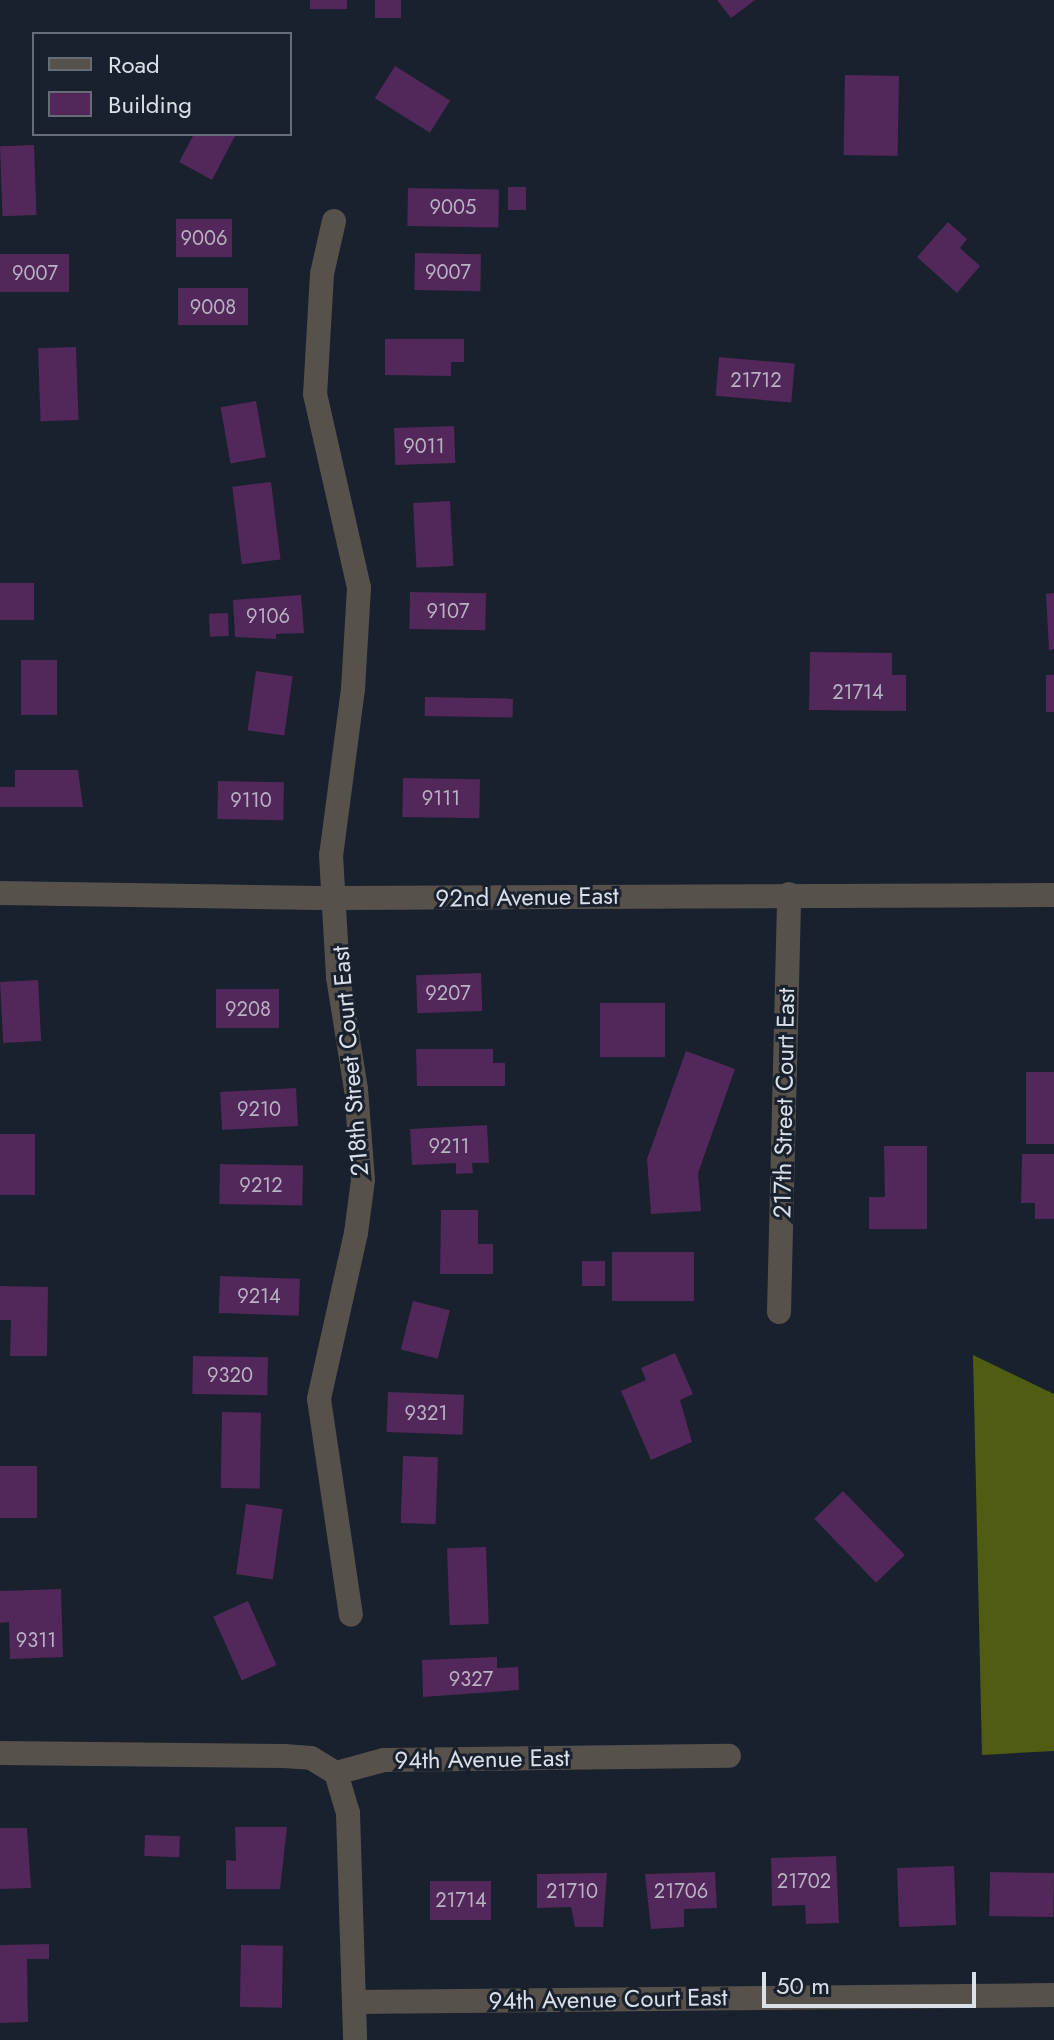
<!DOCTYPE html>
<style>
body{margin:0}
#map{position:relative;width:1054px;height:2040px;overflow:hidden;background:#18212d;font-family:Jost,sans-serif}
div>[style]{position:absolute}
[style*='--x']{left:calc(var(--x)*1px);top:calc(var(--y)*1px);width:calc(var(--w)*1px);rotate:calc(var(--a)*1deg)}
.forest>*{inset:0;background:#505c12}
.building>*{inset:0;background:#522759;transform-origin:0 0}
.minor>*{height:24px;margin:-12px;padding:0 12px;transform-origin:12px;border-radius:12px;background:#57514c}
span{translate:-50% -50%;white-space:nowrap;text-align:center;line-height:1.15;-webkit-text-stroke:6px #18212d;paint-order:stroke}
.number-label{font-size:20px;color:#b8b2c4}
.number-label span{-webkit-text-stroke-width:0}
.street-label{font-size:24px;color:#dae0e8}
.legend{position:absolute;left:32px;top:32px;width:260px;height:104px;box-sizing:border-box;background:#18212d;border:2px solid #666d78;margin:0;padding:10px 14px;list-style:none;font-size:24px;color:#dae0e8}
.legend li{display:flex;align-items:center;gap:16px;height:40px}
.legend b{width:40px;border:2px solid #666d78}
.scale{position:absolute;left:762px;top:1972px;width:214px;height:36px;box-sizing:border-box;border:4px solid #dae0e8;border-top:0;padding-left:10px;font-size:24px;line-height:28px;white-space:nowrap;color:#dae0e8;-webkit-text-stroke:6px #18212d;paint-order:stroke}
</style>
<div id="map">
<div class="forest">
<div style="clip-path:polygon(973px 1355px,1054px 1394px,1054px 1751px,982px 1755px)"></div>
</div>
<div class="building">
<div style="left:310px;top:0;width:37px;height:9px"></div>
<div style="left:375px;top:0;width:26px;height:18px"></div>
<div style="clip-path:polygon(717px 0,755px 0,731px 18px)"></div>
<div style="left:395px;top:66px;width:65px;height:38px;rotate:32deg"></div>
<div style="left:845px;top:75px;width:54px;height:80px;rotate:1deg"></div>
<div style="clip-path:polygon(194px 134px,236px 134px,212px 180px,179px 162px)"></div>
<div style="left:34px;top:145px;width:70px;height:34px;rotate:88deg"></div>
<div style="left:508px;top:187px;width:18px;height:23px"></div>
<div style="left:408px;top:188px;width:91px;height:38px;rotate:1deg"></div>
<div style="left:176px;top:219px;width:56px;height:38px"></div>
<div style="clip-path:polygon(948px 222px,967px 239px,960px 248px,980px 266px,957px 293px,917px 257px)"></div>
<div style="left:415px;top:253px;width:66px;height:37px;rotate:1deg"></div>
<div style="left:0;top:254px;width:69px;height:38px"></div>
<div style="left:178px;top:288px;width:70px;height:37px"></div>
<div style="clip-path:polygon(385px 339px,464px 339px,464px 362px,451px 362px,451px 376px,385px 375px)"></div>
<div style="left:76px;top:347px;width:73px;height:38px;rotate:88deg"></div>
<div style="left:719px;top:357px;width:76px;height:39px;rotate:5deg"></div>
<div style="left:256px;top:401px;width:57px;height:36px;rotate:80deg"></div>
<div style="left:454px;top:426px;width:37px;height:60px;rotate:88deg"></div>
<div style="left:271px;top:482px;width:78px;height:39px;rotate:83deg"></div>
<div style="left:450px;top:501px;width:65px;height:37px;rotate:87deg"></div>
<div style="left:0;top:583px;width:34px;height:37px"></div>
<div style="left:410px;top:592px;width:76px;height:37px;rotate:1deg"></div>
<div style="clip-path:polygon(1054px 593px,1054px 649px,1049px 650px,1046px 594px)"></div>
<div style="clip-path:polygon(301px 595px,304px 633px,276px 634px,276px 639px,235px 637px,233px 600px)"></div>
<div style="left:228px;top:613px;width:23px;height:19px;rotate:88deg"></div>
<div style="clip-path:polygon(810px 652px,892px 653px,892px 675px,906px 675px,906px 711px,809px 710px)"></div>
<div style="left:21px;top:660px;width:36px;height:55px"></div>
<div style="left:256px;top:671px;width:37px;height:60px;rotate:8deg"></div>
<div style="left:1046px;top:675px;width:8px;height:37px"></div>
<div style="left:425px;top:697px;width:88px;height:19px;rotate:1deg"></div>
<div style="clip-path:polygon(15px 770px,78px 770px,83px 807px,0 807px,0 787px,15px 787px)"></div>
<div style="left:403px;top:778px;width:77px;height:39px;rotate:1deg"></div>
<div style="left:218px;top:781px;width:66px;height:38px;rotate:1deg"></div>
<div style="left:481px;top:973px;width:38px;height:65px;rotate:88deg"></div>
<div style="left:38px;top:980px;width:61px;height:38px;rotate:87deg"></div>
<div style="left:279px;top:989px;width:39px;height:63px;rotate:90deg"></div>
<div style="left:600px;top:1003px;width:65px;height:54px"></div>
<div style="clip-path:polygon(416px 1049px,493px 1049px,493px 1063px,505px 1063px,505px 1086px,417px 1086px)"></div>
<div style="clip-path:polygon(686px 1051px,735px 1069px,698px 1173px,701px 1211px,651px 1214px,647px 1159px)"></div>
<div style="left:1026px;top:1072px;width:28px;height:72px"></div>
<div style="left:296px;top:1088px;width:38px;height:76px;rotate:87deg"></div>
<div style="clip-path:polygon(487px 1125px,489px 1163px,472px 1163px,473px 1173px,456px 1174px,456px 1163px,412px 1165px,410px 1129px)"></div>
<div style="left:0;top:1134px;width:35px;height:61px"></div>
<div style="clip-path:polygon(884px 1146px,927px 1146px,927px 1229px,869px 1229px,869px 1197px,885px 1197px)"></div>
<div style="clip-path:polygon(1022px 1154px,1054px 1154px,1054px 1219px,1035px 1219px,1035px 1203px,1021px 1203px)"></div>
<div style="left:220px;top:1164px;width:83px;height:40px;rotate:1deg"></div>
<div style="clip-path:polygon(441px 1210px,478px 1210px,478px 1244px,493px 1244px,493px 1274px,440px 1274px)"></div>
<div style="left:612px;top:1252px;width:82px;height:49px"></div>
<div style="left:582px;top:1261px;width:23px;height:25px"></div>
<div style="left:220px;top:1276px;width:80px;height:37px;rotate:2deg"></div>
<div style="clip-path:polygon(0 1286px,48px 1287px,47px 1356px,10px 1356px,11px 1320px,0 1320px)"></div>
<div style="left:413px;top:1301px;width:38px;height:50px;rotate:14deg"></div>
<div style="clip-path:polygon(675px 1353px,693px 1394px,680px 1400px,692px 1442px,651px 1460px,621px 1391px,646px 1380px,641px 1368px)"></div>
<div style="left:193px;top:1356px;width:75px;height:38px;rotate:1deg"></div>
<div style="left:388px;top:1392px;width:76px;height:40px;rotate:2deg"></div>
<div style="left:222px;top:1412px;width:39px;height:76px;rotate:1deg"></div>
<div style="left:403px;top:1456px;width:35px;height:67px;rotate:2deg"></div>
<div style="left:0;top:1466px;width:37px;height:52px"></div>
<div style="left:843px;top:1491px;width:89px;height:40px;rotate:46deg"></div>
<div style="left:246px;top:1504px;width:37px;height:71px;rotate:8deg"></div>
<div style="left:486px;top:1547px;width:77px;height:39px;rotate:88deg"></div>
<div style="clip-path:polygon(61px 1589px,63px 1657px,10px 1659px,9px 1622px,0 1623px,0 1591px)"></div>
<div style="left:248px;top:1601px;width:70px;height:38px;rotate:66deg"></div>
<div style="clip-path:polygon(497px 1657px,497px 1668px,518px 1667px,519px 1690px,423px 1697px,422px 1660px)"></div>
<div style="clip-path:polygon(235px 1827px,287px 1827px,280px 1889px,226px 1889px,226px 1860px,236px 1861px)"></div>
<div style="clip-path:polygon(0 1828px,27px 1828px,31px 1888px,0 1889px)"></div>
<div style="left:145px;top:1835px;width:35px;height:21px;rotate:2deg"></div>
<div style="clip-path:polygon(836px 1856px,839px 1923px,806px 1924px,805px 1905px,772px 1906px,771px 1858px)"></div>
<div style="left:954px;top:1866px;width:59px;height:57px;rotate:88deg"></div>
<div style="clip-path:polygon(715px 1872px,717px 1908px,684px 1909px,684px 1927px,651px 1929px,645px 1874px)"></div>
<div style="left:990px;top:1872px;width:64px;height:44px;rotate:1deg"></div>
<div style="clip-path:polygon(607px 1873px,603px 1927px,575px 1927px,571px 1907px,537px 1908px,537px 1874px)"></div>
<div style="left:430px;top:1881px;width:61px;height:39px"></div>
<div style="clip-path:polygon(49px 1944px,49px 1959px,27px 1959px,28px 2022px,0 2023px,0 1945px)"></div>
<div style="left:241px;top:1945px;width:42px;height:62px;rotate:1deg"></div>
</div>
<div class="minor">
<div style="--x:334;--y:221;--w:54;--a:102.8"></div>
<div style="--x:322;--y:274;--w:120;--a:93.3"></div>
<div style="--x:315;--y:394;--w:199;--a:77.2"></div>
<div style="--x:359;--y:588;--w:101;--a:93.4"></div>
<div style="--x:353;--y:689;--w:167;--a:97.5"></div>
<div style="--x:331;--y:855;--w:122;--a:86.7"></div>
<div style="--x:338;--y:977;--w:113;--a:80.9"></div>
<div style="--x:356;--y:1089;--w:91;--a:85.6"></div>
<div style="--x:363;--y:1180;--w:53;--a:97.5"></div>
<div style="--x:356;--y:1233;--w:170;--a:102.6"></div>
<div style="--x:319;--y:1399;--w:218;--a:81.6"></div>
<div style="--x:0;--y:893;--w:337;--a:0.9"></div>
<div style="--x:337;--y:898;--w:717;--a:-0.24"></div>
<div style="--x:779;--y:1312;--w:418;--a:-88.6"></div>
<div style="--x:0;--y:1753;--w:284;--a:0.6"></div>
<div style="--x:284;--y:1756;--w:27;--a:4"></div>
<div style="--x:311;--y:1758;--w:29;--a:31"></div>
<div style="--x:336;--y:1773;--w:50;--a:-15.2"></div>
<div style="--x:384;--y:1760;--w:345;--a:-0.7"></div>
<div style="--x:336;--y:1773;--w:42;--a:73.3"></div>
<div style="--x:348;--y:1813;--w:227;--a:88.2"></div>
<div style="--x:355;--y:2002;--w:699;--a:-0.57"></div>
</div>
<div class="number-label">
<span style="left:453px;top:207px">9005</span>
<span style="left:204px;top:238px">9006</span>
<span style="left:448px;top:272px">9007</span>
<span style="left:35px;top:273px">9007</span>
<span style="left:213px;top:307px">9008</span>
<span style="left:756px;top:380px">21712</span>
<span style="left:424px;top:446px">9011</span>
<span style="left:448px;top:611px">9107</span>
<span style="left:268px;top:616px">9106</span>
<span style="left:858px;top:692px">21714</span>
<span style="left:441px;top:798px">9111</span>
<span style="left:251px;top:800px">9110</span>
<span style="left:448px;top:993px">9207</span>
<span style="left:248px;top:1009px">9208</span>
<span style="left:259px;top:1109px">9210</span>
<span style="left:449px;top:1146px">9211</span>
<span style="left:261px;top:1185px">9212</span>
<span style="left:259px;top:1296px">9214</span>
<span style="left:230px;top:1375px">9320</span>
<span style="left:426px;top:1413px">9321</span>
<span style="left:36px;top:1640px">9311</span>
<span style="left:471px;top:1679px">9327</span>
<span style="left:804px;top:1881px">21702</span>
<span style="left:572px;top:1891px">21710</span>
<span style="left:681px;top:1891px">21706</span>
<span style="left:461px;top:1900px">21714</span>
</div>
<div class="street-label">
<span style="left:527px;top:897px;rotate:-1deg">92nd Avenue East</span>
<span style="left:350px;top:1061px;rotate:-95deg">218th Street Court East</span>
<span style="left:784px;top:1103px;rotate:-89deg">217th Street Court East</span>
<span style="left:482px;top:1759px;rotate:-1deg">94th Avenue East</span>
<span style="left:608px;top:1999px;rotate:-1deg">94th Avenue Court East</span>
</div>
<ul class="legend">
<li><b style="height:10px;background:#57514c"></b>Road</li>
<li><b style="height:22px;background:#522759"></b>Building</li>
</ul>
<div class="scale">50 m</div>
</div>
